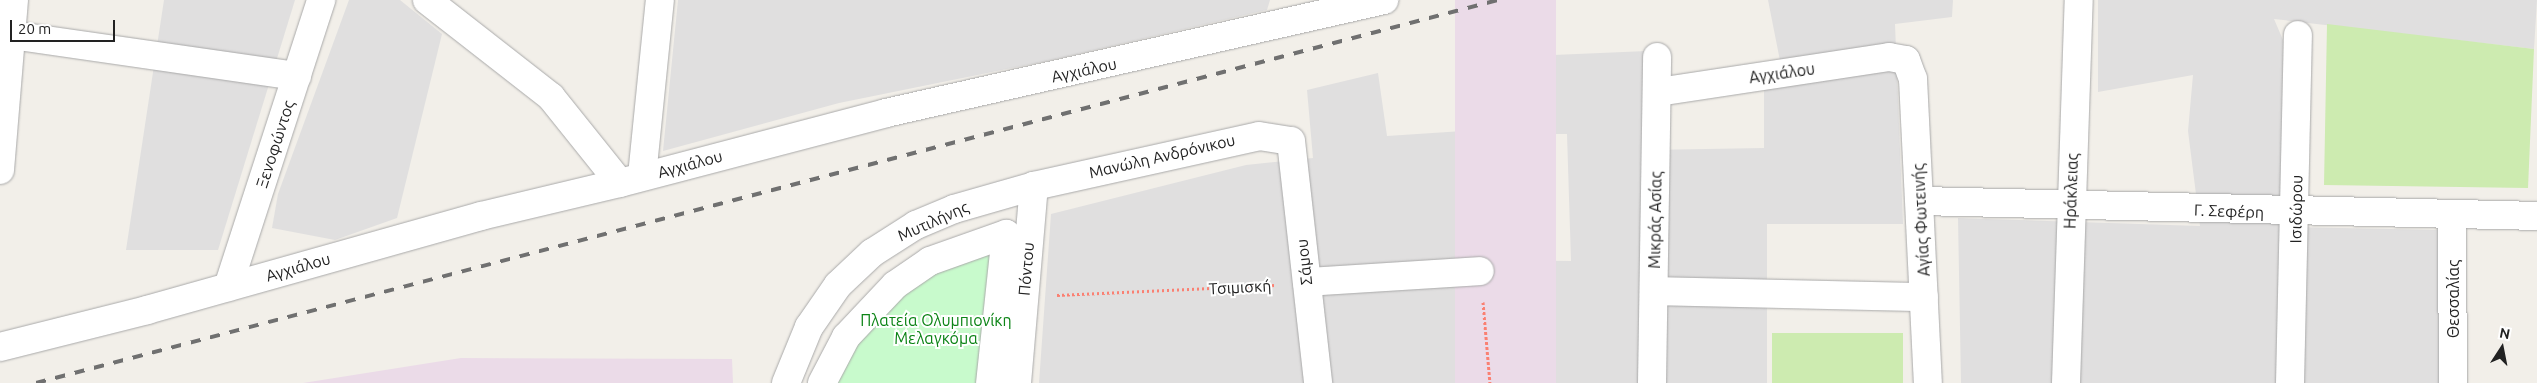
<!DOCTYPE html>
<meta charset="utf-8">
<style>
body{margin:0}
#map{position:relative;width:2537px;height:383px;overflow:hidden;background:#f2efe9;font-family:Ubuntu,sans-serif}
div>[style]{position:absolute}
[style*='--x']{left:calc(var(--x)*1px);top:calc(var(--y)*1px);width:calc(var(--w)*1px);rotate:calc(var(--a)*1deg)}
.residential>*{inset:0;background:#e0dfdf}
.industrial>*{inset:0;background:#ebdbe8;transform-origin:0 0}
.grass>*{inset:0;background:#cdebb0;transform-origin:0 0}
.park>*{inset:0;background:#c8facc}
.path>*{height:3px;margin-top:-1.5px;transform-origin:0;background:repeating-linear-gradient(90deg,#fa8072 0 2.5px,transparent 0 5px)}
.roads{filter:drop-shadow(0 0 1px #a9a9a9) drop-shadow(0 0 1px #a9a9a9)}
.street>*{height:28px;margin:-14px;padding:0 14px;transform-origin:14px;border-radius:14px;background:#fff}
.rail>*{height:4px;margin-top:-2px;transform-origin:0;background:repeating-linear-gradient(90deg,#707070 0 10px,transparent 0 20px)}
span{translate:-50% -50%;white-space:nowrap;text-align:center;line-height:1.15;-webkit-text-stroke:4px #fff;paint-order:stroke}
.street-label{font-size:16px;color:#222}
.park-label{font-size:16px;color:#0c8416}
.north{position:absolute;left:2477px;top:323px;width:50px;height:50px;-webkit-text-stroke:4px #fff;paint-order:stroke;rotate:11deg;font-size:14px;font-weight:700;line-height:20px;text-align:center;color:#222}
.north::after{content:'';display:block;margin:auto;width:18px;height:22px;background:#222;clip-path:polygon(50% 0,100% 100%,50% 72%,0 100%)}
.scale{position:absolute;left:10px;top:20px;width:105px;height:22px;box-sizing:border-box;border:2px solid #222;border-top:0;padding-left:6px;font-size:15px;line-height:18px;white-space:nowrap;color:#222;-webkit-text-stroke:4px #fff;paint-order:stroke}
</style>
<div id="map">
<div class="residential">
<div style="clip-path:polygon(164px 0,295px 0,218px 250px,126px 250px)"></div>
<div style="clip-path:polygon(349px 0,400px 0,442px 34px,397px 218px,335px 240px,272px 228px,278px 194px)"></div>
<div style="clip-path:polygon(678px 0,1270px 0,1267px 10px,1047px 61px,839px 103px,663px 151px)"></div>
<div style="clip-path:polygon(1768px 0,1953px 0,1952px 17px,1895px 24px,1903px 224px,1767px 224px,1767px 383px,1039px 383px,1051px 214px,1246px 165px,1313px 158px,1307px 90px,1378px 73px,1387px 136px,1463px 131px,1488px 260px,1571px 261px,1567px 134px,1485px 134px,1484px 58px,1647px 51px,1647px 150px,1764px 148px,1764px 88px,1785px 86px)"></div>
<div style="clip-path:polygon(2098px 0,2537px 0,2534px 49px,2274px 19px,2283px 40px,2282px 227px,2442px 230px,2441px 383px,1961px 383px,1958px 218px,2200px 226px,2188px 131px,2193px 75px,2098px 92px)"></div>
</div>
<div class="industrial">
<div style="left:1455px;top:0;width:101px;height:1367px"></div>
<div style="clip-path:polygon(461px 358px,732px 359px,733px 383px,303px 383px)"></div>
</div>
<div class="grass">
<div style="clip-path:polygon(2327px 24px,2534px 49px,2528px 188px,2324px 185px)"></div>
<div style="left:1772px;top:333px;width:131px;height:50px"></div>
</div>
<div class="park">
<div style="clip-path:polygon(1000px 242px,985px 383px,830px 383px,836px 369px,906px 284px)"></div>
</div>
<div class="path">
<div style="--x:1057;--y:295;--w:219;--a:-2.6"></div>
<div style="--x:1483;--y:302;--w:81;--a:85.1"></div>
</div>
<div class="roads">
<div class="street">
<div style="--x:427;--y:0;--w:157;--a:38"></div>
<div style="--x:551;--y:97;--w:110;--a:51.3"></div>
<div style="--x:11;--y:35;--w:289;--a:8.2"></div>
<div style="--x:1658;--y:92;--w:234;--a:-8.6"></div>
<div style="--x:1889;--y:57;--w:17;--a:10"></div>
<div style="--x:1906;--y:60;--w:20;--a:70"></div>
<div style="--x:1913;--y:79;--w:304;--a:87.2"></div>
<div style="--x:0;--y:170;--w:171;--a:-85.3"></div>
<div style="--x:642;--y:176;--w:177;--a:-84.2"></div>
<div style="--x:1921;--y:201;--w:616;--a:1.39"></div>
<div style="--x:2452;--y:216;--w:167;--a:89.7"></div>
<div style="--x:1307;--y:282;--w:173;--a:-3.6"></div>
<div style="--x:228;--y:287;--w:302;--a:-72"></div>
<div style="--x:1654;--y:291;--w:270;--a:1.3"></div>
<div style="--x:0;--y:347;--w:152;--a:-14.1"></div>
<div style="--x:147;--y:310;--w:347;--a:-15.7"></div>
<div style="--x:481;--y:216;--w:143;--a:-13.4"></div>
<div style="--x:620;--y:183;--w:275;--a:-14.7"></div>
<div style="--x:886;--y:113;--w:511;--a:-12.78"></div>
<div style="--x:786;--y:383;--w:61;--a:-67.7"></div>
<div style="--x:809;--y:327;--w:51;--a:-55.4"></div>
<div style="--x:838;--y:285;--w:47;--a:-43.3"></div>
<div style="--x:872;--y:253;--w:52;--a:-32.5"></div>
<div style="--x:916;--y:225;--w:41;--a:-22.8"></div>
<div style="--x:954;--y:209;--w:83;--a:-16"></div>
<div style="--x:1034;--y:186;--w:230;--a:-12.5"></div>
<div style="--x:1259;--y:136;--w:32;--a:9"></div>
<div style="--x:1291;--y:141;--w:244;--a:83.6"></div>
<div style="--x:822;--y:383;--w:52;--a:-62.4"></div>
<div style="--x:846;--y:337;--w:71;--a:-46.7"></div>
<div style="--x:895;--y:285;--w:42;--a:-34.4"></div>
<div style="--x:930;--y:261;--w:81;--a:-19.6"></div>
<div style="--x:1006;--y:234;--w:150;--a:96.1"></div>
<div style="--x:1017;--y:383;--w:198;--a:-85.1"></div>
<div style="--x:1652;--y:383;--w:326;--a:-89.1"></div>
<div style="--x:2066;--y:383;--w:383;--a:-88.1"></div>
<div style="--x:2290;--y:383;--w:348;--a:-88.7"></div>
</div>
</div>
<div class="rail">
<div style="--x:36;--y:383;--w:1511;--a:-14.68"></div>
</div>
<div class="street-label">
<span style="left:1084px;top:70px;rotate:-12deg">Αγχιάλου</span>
<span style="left:1782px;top:73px;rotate:-8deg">Αγχιάλου</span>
<span style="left:275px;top:144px;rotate:-72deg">Ξενοφώντος</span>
<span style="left:1162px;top:156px;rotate:-13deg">Μανώλη Ανδρόνικου</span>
<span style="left:690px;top:164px;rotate:-15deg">Αγχιάλου</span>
<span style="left:2071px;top:191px;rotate:-88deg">Ηράκλειας</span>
<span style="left:2296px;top:209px;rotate:-89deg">Ισιδώρου</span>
<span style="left:2229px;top:211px;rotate:2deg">Γ. Σεφέρη</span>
<span style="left:1655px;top:220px;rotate:-89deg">Μικράς Ασίας</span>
<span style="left:1921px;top:220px;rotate:-93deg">Αγίας Φωτεινής</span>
<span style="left:933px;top:221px;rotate:-24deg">Μυτιλήνης</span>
<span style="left:1304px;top:262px;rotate:-96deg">Σάμου</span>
<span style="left:298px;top:267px;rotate:-16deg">Αγχιάλου</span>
<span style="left:1026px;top:269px;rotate:-85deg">Πόντου</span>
<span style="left:1240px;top:287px;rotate:-3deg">Τσιμισκή</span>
<span style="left:2453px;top:299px;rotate:-90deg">Θεσσαλίας</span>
</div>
<div class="park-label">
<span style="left:936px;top:329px">Πλατεία Ολυμπιονίκη<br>Μελαγκόμα</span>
</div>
<div class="north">N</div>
<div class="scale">20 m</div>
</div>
